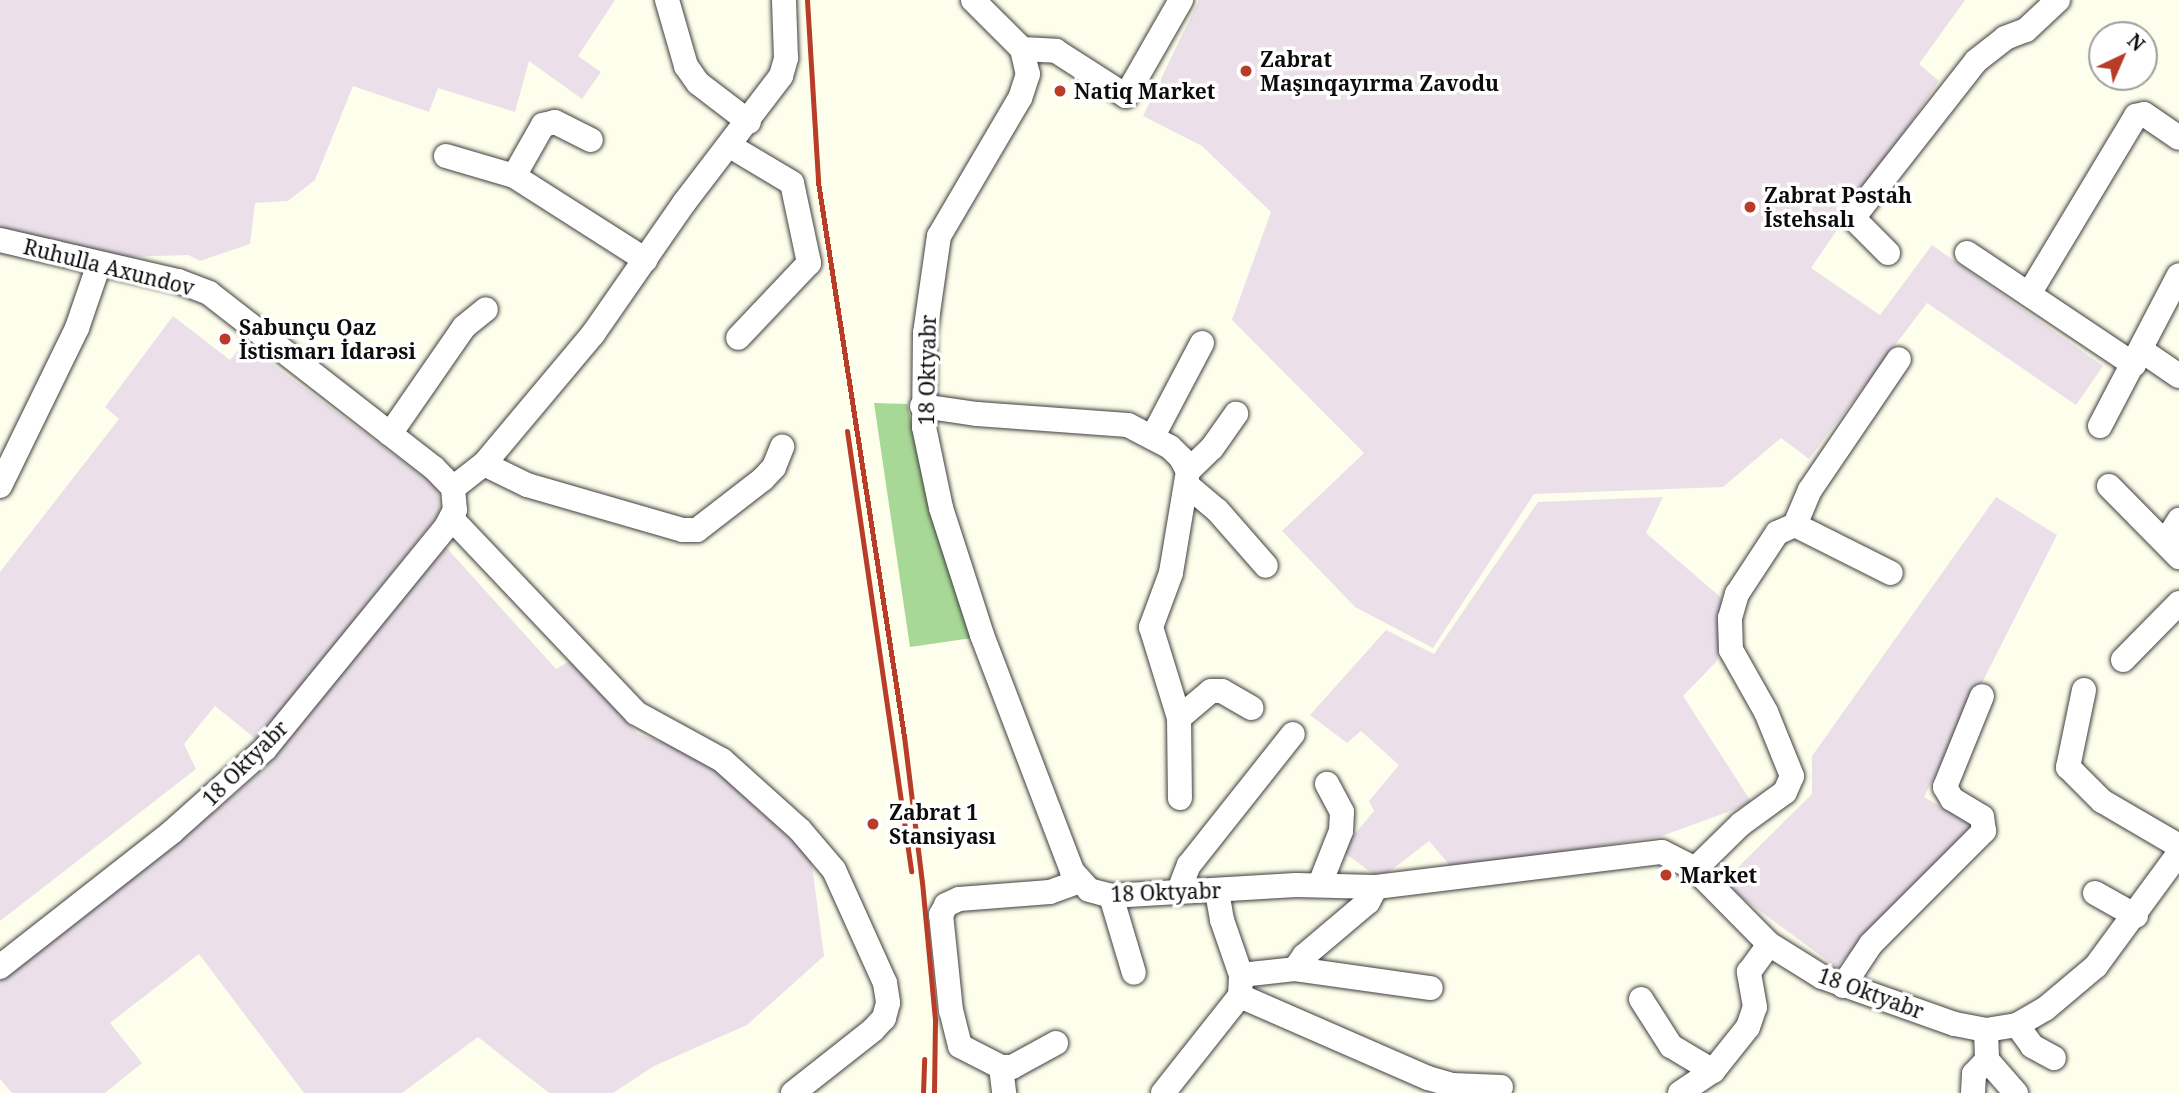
<!DOCTYPE html>
<meta charset="utf-8">
<style>
body{margin:0}
#map{position:relative;width:2179px;height:1093px;overflow:hidden;background:#fefeec;font-family:"Noto Serif",serif}
div>[style]{position:absolute}
[style*='--x']{left:calc(var(--x)*1px);top:calc(var(--y)*1px);width:calc(var(--w)*1px);rotate:calc(var(--a)*1deg)}
.industrial>*{inset:0;background:#ebe0ea}
.forest>*{inset:0;background:#a8d896}
.roads{filter:drop-shadow(0 0 2px #3f3f3f) drop-shadow(0 0 2px #3f3f3f)}
.minor>*{height:24px;margin:-12px;padding:0 12px;transform-origin:12px;border-radius:12px;background:#fff}
.rail>*{height:5px;margin:-2.5px;padding:0 2.5px;transform-origin:2.5px;border-radius:2.5px;background:#b83c28}
.dots>*{width:19px;height:19px;translate:-50% -50%;box-sizing:border-box;border:4px solid #fff;border-radius:50%}
span{translate:-50% -50%;white-space:nowrap;text-align:center;line-height:1.15;-webkit-text-stroke:7px #fff;paint-order:stroke}
.poi-label{font-size:21px;color:#0c0c0c;font-weight:700}
.left{translate:0 -50%;text-align:left}
.street-label{font-size:21px;color:#0c0c0c}
.north{position:absolute;left:2088px;top:21px;width:70px;height:70px;box-sizing:border-box;background:#fff;border:2px solid #9e9e9e;border-radius:50%;rotate:44deg;font-size:19px;font-weight:700;line-height:28px;text-align:center;color:#0c0c0c}
.north::after{content:'';display:block;margin:auto;width:24px;height:32px;background:#b83c28;clip-path:polygon(50% 0,100% 100%,50% 72%,0 100%)}
</style>
<div id="map">
<div class="industrial">
<div style="clip-path:polygon(0 0,615px 0,578px 56px,601px 72px,582px 99px,529px 61px,515px 112px,438px 88px,429px 112px,353px 86px,315px 180px,288px 201px,255px 203px,250px 244px,200px 261px,188px 255px,129px 257px,85px 251px,0 230px)"></div>
<div style="clip-path:polygon(1199px 0,1965px 0,1919px 64px,1939px 81px,1811px 268px,1880px 315px,1932px 245px,2103px 366px,2076px 405px,1927px 303px,1809px 459px,1781px 438px,1723px 487px,1534px 494px,1433px 648px,1355px 607px,1282px 531px,1364px 453px,1232px 320px,1271px 212px,1202px 146px,1143px 116px)"></div>
<div style="clip-path:polygon(173px 316px,230px 360px,244px 343px,437px 487px,440px 513px,257px 740px,215px 706px,184px 744px,196px 769px,0 921px,0 572px,119px 419px,105px 407px)"></div>
<div style="clip-path:polygon(1663px 497px,1646px 533px,1725px 601px,1717px 661px,1683px 696px,1752px 803px,1662px 836px,1453px 869px,1429px 841px,1380px 879px,1341px 850px,1374px 811px,1369px 801px,1399px 765px,1361px 731px,1347px 743px,1310px 715px,1386px 630px,1434px 654px,1538px 502px)"></div>
<div style="clip-path:polygon(1996px 497px,2057px 535px,1924px 797px,1976px 827px,1836px 967px,1722px 883px,1812px 794px,1812px 756px)"></div>
<div style="clip-path:polygon(444px 545px,556px 669px,572px 660px,638px 734px,699px 755px,811px 858px,824px 956px,747px 1025px,654px 1066px,613px 1093px,549px 1093px,478px 1037px,402px 1093px,304px 1093px,199px 954px,110px 1023px,142px 1063px,105px 1093px,12px 1093px,0 1079px,0 973px,224px 804px,271px 762px)"></div>
</div>
<div class="forest">
<div style="clip-path:polygon(874px 403px,907px 404px,934px 524px,972px 638px,910px 647px)"></div>
</div>
<div class="roads">
<div class="minor">
<div style="--x:667;--y:0;--w:69;--a:73.9"></div>
<div style="--x:686;--y:66;--w:21;--a:55"></div>
<div style="--x:698;--y:83;--w:64;--a:37.4"></div>
<div style="--x:973;--y:0;--w:69;--a:45"></div>
<div style="--x:1022;--y:49;--w:26;--a:77"></div>
<div style="--x:1028;--y:74;--w:25;--a:108"></div>
<div style="--x:1020;--y:98;--w:160;--a:120.4"></div>
<div style="--x:939;--y:236;--w:98;--a:98.2"></div>
<div style="--x:925;--y:333;--w:94;--a:90.6"></div>
<div style="--x:924;--y:427;--w:83;--a:78.1"></div>
<div style="--x:941;--y:508;--w:133;--a:72.1"></div>
<div style="--x:982;--y:635;--w:253;--a:69.1"></div>
<div style="--x:1072;--y:871;--w:25;--a:48"></div>
<div style="--x:1089;--y:890;--w:23;--a:15"></div>
<div style="--x:1111;--y:896;--w:185;--a:-3.4"></div>
<div style="--x:1296;--y:885;--w:80;--a:1.4"></div>
<div style="--x:1376;--y:887;--w:288;--a:-7"></div>
<div style="--x:1662;--y:852;--w:37;--a:27"></div>
<div style="--x:1695;--y:869;--w:105;--a:45.4"></div>
<div style="--x:1769;--y:944;--w:62;--a:31.9"></div>
<div style="--x:1822;--y:977;--w:141;--a:19.5"></div>
<div style="--x:1955;--y:1024;--w:32;--a:11"></div>
<div style="--x:1986;--y:1030;--w:31;--a:-9"></div>
<div style="--x:2017;--y:1025;--w:32;--a:-30"></div>
<div style="--x:2045;--y:1009;--w:67;--a:-40.1"></div>
<div style="--x:2096;--y:966;--w:140;--a:-53.7"></div>
<div style="--x:1022;--y:49;--w:34;--a:3"></div>
<div style="--x:1056;--y:51;--w:83;--a:32.7"></div>
<div style="--x:1126;--y:96;--w:111;--a:-60.2"></div>
<div style="--x:730;--y:146;--w:72;--a:30.8"></div>
<div style="--x:792;--y:183;--w:82;--a:78"></div>
<div style="--x:809;--y:263;--w:103;--a:133.4"></div>
<div style="--x:446;--y:156;--w:71;--a:16.4"></div>
<div style="--x:514;--y:176;--w:156;--a:32.5"></div>
<div style="--x:514;--y:176;--w:59;--a:-60.4"></div>
<div style="--x:543;--y:125;--w:12;--a:-14"></div>
<div style="--x:555;--y:122;--w:40;--a:26.6"></div>
<div style="--x:0;--y:240;--w:183;--a:13"></div>
<div style="--x:178;--y:281;--w:33;--a:21"></div>
<div style="--x:209;--y:293;--w:285;--a:37.9"></div>
<div style="--x:434;--y:468;--w:28;--a:46"></div>
<div style="--x:453;--y:488;--w:22;--a:85"></div>
<div style="--x:455;--y:510;--w:19;--a:118"></div>
<div style="--x:446;--y:527;--w:286;--a:129.2"></div>
<div style="--x:265;--y:749;--w:125;--a:138.3"></div>
<div style="--x:172;--y:832;--w:219;--a:141.9"></div>
<div style="--x:1888;--y:253;--w:49;--a:-135"></div>
<div style="--x:1853;--y:218;--w:199;--a:-51.9"></div>
<div style="--x:1976;--y:61;--w:37;--a:-38"></div>
<div style="--x:2005;--y:38;--w:22;--a:-21"></div>
<div style="--x:2026;--y:30;--w:44;--a:-43.2"></div>
<div style="--x:1967;--y:253;--w:201;--a:33.8"></div>
<div style="--x:2029;--y:294;--w:208;--a:-59"></div>
<div style="--x:2136;--y:116;--w:8;--a:-14"></div>
<div style="--x:2144;--y:114;--w:42;--a:34.4"></div>
<div style="--x:2141;--y:350;--w:46;--a:34.4"></div>
<div style="--x:922;--y:406;--w:56;--a:8.3"></div>
<div style="--x:977;--y:414;--w:151;--a:4.2"></div>
<div style="--x:1128;--y:425;--w:47;--a:27.6"></div>
<div style="--x:1170;--y:447;--w:16;--a:45"></div>
<div style="--x:1181;--y:458;--w:15;--a:62"></div>
<div style="--x:1188;--y:471;--w:103;--a:99.5"></div>
<div style="--x:1171;--y:573;--w:58;--a:110.3"></div>
<div style="--x:1151;--y:627;--w:95;--a:72.9"></div>
<div style="--x:1179;--y:718;--w:80;--a:89.3"></div>
<div style="--x:2100;--y:426;--w:170;--a:-62.4"></div>
<div style="--x:390;--y:434;--w:130;--a:-55.3"></div>
<div style="--x:464;--y:327;--w:28;--a:-39"></div>
<div style="--x:1153;--y:436;--w:105;--a:-62.2"></div>
<div style="--x:484;--y:464;--w:48;--a:26"></div>
<div style="--x:527;--y:485;--w:162;--a:16.1"></div>
<div style="--x:683;--y:530;--w:14;--a:0"></div>
<div style="--x:697;--y:530;--w:83;--a:-37.7"></div>
<div style="--x:763;--y:479;--w:16;--a:-47"></div>
<div style="--x:774;--y:467;--w:22;--a:-68"></div>
<div style="--x:1188;--y:471;--w:33;--a:-44"></div>
<div style="--x:1212;--y:448;--w:42;--a:-54.8"></div>
<div style="--x:1187;--y:485;--w:39;--a:40"></div>
<div style="--x:1217;--y:510;--w:74;--a:48.8"></div>
<div style="--x:0;--y:486;--w:176;--a:-64"></div>
<div style="--x:77;--y:328;--w:68;--a:-71"></div>
<div style="--x:2109;--y:486;--w:100;--a:45.4"></div>
<div style="--x:453;--y:488;--w:39;--a:-38"></div>
<div style="--x:484;--y:464;--w:170;--a:-50"></div>
<div style="--x:593;--y:334;--w:160;--a:-55.2"></div>
<div style="--x:684;--y:203;--w:160;--a:-52.6"></div>
<div style="--x:781;--y:76;--w:19;--a:-74"></div>
<div style="--x:786;--y:58;--w:58;--a:-92"></div>
<div style="--x:452;--y:519;--w:267;--a:46.5"></div>
<div style="--x:636;--y:713;--w:98;--a:28.7"></div>
<div style="--x:722;--y:760;--w:105;--a:41.9"></div>
<div style="--x:800;--y:830;--w:52;--a:49.6"></div>
<div style="--x:834;--y:870;--w:124;--a:65.7"></div>
<div style="--x:885;--y:983;--w:20;--a:81"></div>
<div style="--x:888;--y:1003;--w:16;--a:105"></div>
<div style="--x:884;--y:1018;--w:16;--a:133"></div>
<div style="--x:873;--y:1030;--w:102;--a:141.8"></div>
<div style="--x:1795;--y:525;--w:107;--a:26.6"></div>
<div style="--x:2166;--y:541;--w:25;--a:-58"></div>
<div style="--x:2123;--y:660;--w:80;--a:-45.5"></div>
<div style="--x:2084;--y:690;--w:79;--a:101.7"></div>
<div style="--x:2068;--y:767;--w:48;--a:45"></div>
<div style="--x:2102;--y:801;--w:89;--a:30.3"></div>
<div style="--x:1179;--y:718;--w:42;--a:-40.2"></div>
<div style="--x:1211;--y:691;--w:11;--a:0"></div>
<div style="--x:1222;--y:691;--w:34;--a:30"></div>
<div style="--x:1695;--y:869;--w:64;--a:-44.4"></div>
<div style="--x:1741;--y:824;--w:54;--a:-36"></div>
<div style="--x:1785;--y:792;--w:17;--a:-66"></div>
<div style="--x:1792;--y:776;--w:69;--a:-112.1"></div>
<div style="--x:1766;--y:712;--w:71;--a:-119.4"></div>
<div style="--x:1731;--y:650;--w:32;--a:-92"></div>
<div style="--x:1730;--y:618;--w:25;--a:-74"></div>
<div style="--x:1737;--y:594;--w:73;--a:-56.7"></div>
<div style="--x:1777;--y:533;--w:20;--a:-24"></div>
<div style="--x:1795;--y:525;--w:38;--a:-67"></div>
<div style="--x:1810;--y:490;--w:158;--a:-55.8"></div>
<div style="--x:1320;--y:884;--w:57;--a:-68.4"></div>
<div style="--x:1341;--y:831;--w:19;--a:-87"></div>
<div style="--x:1342;--y:812;--w:32;--a:-118"></div>
<div style="--x:1178;--y:893;--w:30;--a:-69"></div>
<div style="--x:1189;--y:865;--w:167;--a:-51.6"></div>
<div style="--x:2095;--y:893;--w:47;--a:29.3"></div>
<div style="--x:1111;--y:896;--w:80;--a:73.4"></div>
<div style="--x:1295;--y:969;--w:16;--a:-55"></div>
<div style="--x:1304;--y:956;--w:84;--a:-40.2"></div>
<div style="--x:1368;--y:902;--w:17;--a:-62"></div>
<div style="--x:1241;--y:975;--w:54;--a:-6.3"></div>
<div style="--x:1295;--y:969;--w:137;--a:8"></div>
<div style="--x:1843;--y:986;--w:50;--a:-56.3"></div>
<div style="--x:1871;--y:944;--w:160;--a:-45"></div>
<div style="--x:1984;--y:831;--w:14;--a:-98"></div>
<div style="--x:1982;--y:817;--w:35;--a:-149"></div>
<div style="--x:1952;--y:799;--w:14;--a:-120"></div>
<div style="--x:1945;--y:787;--w:98;--a:-67.9"></div>
<div style="--x:1240;--y:996;--w:205;--a:23.6"></div>
<div style="--x:1428;--y:1078;--w:26;--a:16"></div>
<div style="--x:1453;--y:1085;--w:48;--a:2.4"></div>
<div style="--x:1641;--y:999;--w:56;--a:57.4"></div>
<div style="--x:1671;--y:1046;--w:49;--a:30.8"></div>
<div style="--x:2017;--y:1025;--w:26;--a:54"></div>
<div style="--x:2032;--y:1046;--w:25;--a:29"></div>
<div style="--x:1986;--y:1030;--w:30;--a:88"></div>
<div style="--x:1987;--y:1060;--w:44;--a:48.7"></div>
<div style="--x:1056;--y:1043;--w:50;--a:151.4"></div>
<div style="--x:1012;--y:1067;--w:11;--a:180"></div>
<div style="--x:1001;--y:1067;--w:46;--a:-152.9"></div>
<div style="--x:960;--y:1046;--w:36;--a:-104"></div>
<div style="--x:951;--y:1011;--w:97;--a:-95.9"></div>
<div style="--x:941;--y:915;--w:11;--a:-63"></div>
<div style="--x:946;--y:905;--w:14;--a:-25"></div>
<div style="--x:959;--y:899;--w:91;--a:-4.4"></div>
<div style="--x:1050;--y:892;--w:32;--a:-20"></div>
<div style="--x:1001;--y:1067;--w:26;--a:83"></div>
<div style="--x:1163;--y:1093;--w:124;--a:-51.6"></div>
<div style="--x:1240;--y:996;--w:21;--a:-87"></div>
<div style="--x:1241;--y:975;--w:58;--a:-109.1"></div>
<div style="--x:1222;--y:920;--w:29;--a:-100"></div>
<div style="--x:1680;--y:1093;--w:40;--a:-34"></div>
<div style="--x:1713;--y:1071;--w:56;--a:-51.5"></div>
<div style="--x:1748;--y:1027;--w:21;--a:-71"></div>
<div style="--x:1755;--y:1007;--w:36;--a:-100"></div>
<div style="--x:1749;--y:972;--w:34;--a:-54"></div>
<div style="--x:1973;--y:1093;--w:19;--a:-87"></div>
<div style="--x:1974;--y:1074;--w:19;--a:-47"></div>
</div>
</div>
<div class="rail">
<div style="--x:807;--y:0;--w:182;--a:86.5"></div>
<div style="--x:818;--y:182;--w:561;--a:81.18"></div>
<div style="--x:904;--y:736;--w:147;--a:83"></div>
<div style="--x:922;--y:882;--w:139;--a:84.6"></div>
<div style="--x:935;--y:1020;--w:73;--a:90.8"></div>
<div style="--x:847;--y:431;--w:445;--a:81.7"></div>
<div style="--x:923;--y:1093;--w:34;--a:-88"></div>
</div>
<div class="dots">
<div style="left:1246px;top:71px;background:#b83c28"></div>
<div style="left:1060px;top:91px;background:#b83c28"></div>
<div style="left:1750px;top:207px;background:#b83c28"></div>
<div style="left:225px;top:339px;background:#b83c28"></div>
<div style="left:873px;top:824px;background:#b83c28"></div>
<div style="left:1666px;top:875px;background:#b83c28"></div>
</div>
<div class="poi-label">
<span class="left" style="left:1260px;top:71px">Zabrat<br>Maşınqayırma Zavodu</span>
<span class="left" style="left:1074px;top:91px">Natiq Market</span>
<span class="left" style="left:1764px;top:207px">Zabrat Pəstah<br>İstehsalı</span>
<span class="left" style="left:239px;top:339px">Sabunçu Qaz<br>İstismarı İdarəsi</span>
<span class="left" style="left:889px;top:824px">Zabrat 1<br>Stansiyası</span>
<span class="left" style="left:1680px;top:875px">Market</span>
</div>
<div class="street-label">
<span style="left:109px;top:267px;rotate:14deg">Ruhulla Axundov</span>
<span style="left:927px;top:370px;rotate:-89deg">18 Oktyabr</span>
<span style="left:245px;top:763px;rotate:-45deg">18 Oktyabr</span>
<span style="left:1166px;top:892px;rotate:-2deg">18 Oktyabr</span>
<span style="left:1871px;top:993px;rotate:20deg">18 Oktyabr</span>
</div>
<div class="north">N</div>
</div>
